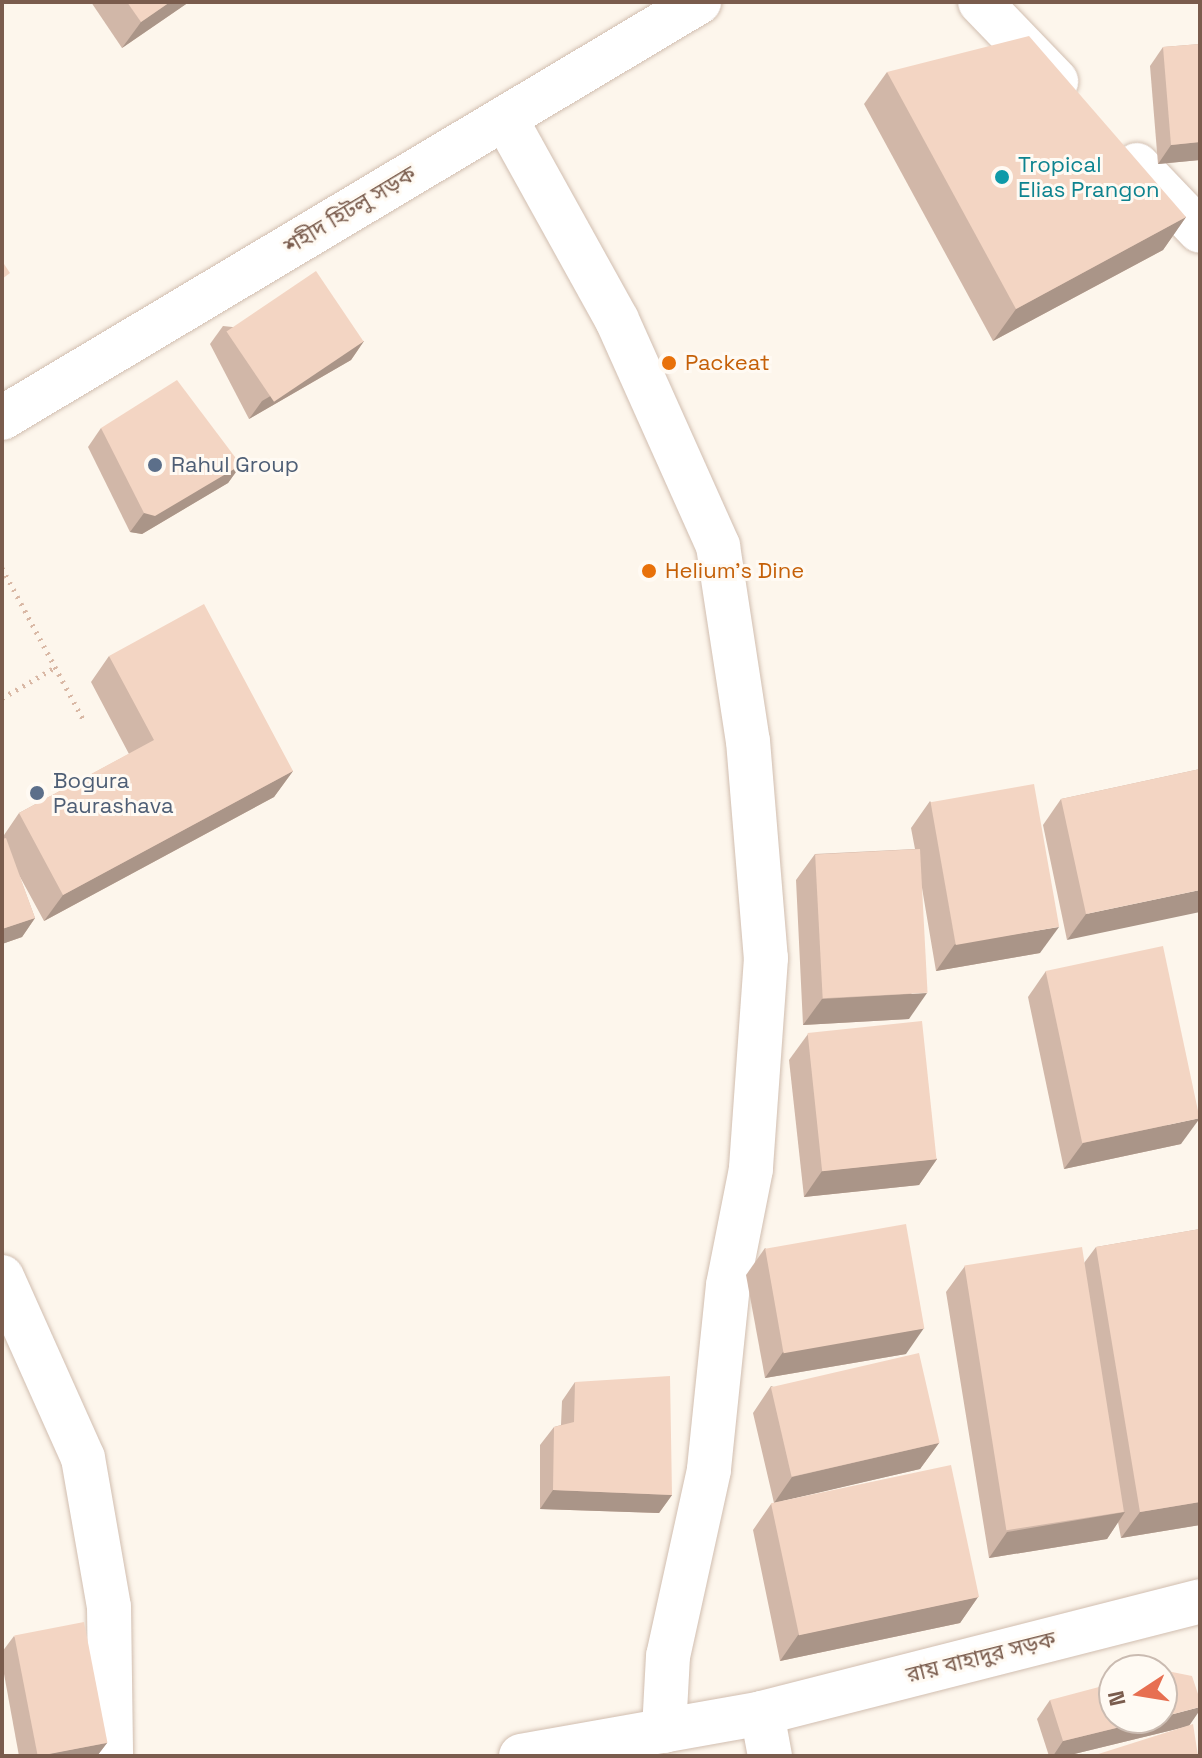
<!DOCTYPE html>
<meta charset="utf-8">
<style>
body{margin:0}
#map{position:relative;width:1202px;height:1758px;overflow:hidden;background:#fdf6ec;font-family:"Space Grotesk","Noto Sans Bengali",sans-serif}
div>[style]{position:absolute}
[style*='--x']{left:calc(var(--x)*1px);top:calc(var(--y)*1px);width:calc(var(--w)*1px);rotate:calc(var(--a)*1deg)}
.path>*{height:5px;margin-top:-2.5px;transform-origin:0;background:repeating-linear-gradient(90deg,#d9b8a5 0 2px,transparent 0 8px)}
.roads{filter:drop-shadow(0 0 2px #d1beb0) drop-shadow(0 0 2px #d1beb0)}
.minor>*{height:44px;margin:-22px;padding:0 22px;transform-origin:22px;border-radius:22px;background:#fff}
.wall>*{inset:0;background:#d1b7a8}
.shaded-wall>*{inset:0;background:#aa9588}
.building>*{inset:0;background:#f3d5c3;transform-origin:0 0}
.dots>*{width:22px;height:22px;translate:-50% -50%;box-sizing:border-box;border:4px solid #fffaf3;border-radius:50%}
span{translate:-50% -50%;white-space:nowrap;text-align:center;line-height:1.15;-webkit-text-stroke:6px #fffaf3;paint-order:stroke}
.culture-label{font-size:22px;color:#0d838f}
.left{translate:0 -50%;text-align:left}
.street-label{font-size:22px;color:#7a5c4d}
.food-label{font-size:22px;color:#c56008}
.service-label{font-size:22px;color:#4e5e75}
.frame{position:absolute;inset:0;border:4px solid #7a5c4d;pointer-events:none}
.north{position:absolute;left:1098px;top:1654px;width:80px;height:80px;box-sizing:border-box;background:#fffaf3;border:2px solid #cabbb1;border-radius:50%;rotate:258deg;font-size:22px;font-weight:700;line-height:32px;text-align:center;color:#7a5c4d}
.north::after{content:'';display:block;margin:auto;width:28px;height:36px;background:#e76f51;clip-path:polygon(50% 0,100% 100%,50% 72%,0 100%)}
</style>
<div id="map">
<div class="path">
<div style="--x:2;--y:568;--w:171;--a:61.8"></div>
<div style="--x:2;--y:698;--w:60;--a:-30"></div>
</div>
<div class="roads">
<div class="minor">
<div style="--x:980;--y:2;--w:110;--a:46.1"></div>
<div style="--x:505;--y:118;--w:231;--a:61"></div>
<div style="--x:617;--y:320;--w:248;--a:65.9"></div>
<div style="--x:718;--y:546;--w:197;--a:81.3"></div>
<div style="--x:748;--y:741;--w:218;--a:85.3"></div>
<div style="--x:766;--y:958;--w:212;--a:94.1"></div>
<div style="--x:751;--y:1169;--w:118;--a:101.2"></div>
<div style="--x:728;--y:1285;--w:186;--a:95.9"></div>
<div style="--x:709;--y:1470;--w:190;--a:102.4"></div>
<div style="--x:668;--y:1656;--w:75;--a:93.1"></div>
<div style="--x:1137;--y:165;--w:91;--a:46.3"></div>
<div style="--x:2;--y:418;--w:812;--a:-30.83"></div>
<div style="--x:2;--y:1277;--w:198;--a:65.9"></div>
<div style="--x:83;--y:1458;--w:151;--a:80.1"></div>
<div style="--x:109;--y:1607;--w:149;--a:89.2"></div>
<div style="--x:762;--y:1713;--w:44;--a:79.5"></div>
<div style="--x:521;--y:1756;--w:245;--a:-10.1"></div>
<div style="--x:762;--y:1713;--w:452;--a:-14.3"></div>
</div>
</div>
<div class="wall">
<div style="clip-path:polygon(91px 2px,189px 2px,122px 48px)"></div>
<div style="clip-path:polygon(1200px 44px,1200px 160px,1158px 164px,1150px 66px,1163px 47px)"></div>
<div style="clip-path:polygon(887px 72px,1186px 217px,1163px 250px,993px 341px,864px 104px)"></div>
<div style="clip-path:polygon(223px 326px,364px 341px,351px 360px,249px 419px,210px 344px)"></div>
<div style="clip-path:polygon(101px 428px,241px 465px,228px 483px,142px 534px,130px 532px,88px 447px)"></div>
<div style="clip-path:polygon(109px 656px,293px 771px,274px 797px,44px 921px,19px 875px,35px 918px,22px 937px,2px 944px,2px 838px,19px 813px,129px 754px,91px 682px)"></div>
<div style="clip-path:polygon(1200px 769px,1067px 940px,1043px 825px,1061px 799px)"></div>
<div style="clip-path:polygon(930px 801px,1040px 953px,936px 971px,922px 888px,909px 1019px,803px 1025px,796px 880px,815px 854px,915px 849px,911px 828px)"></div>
<div style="clip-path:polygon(1046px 971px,1181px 1144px,1064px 1169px,1028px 997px)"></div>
<div style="clip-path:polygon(808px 1034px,937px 1159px,919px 1185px,804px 1197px,789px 1060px)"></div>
<div style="clip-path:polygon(1200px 1229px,1200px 1525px,1121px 1538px,1118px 1522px,1107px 1539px,989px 1558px,946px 1292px,965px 1266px,1084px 1263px,1096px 1247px)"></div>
<div style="clip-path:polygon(765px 1248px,906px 1354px,765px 1378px,746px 1275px)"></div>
<div style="clip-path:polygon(575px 1382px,672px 1495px,659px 1513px,540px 1509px,540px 1445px,554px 1427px,561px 1425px,562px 1401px)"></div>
<div style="clip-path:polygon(771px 1386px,939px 1443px,920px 1469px,781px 1501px,978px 1597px,960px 1623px,780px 1661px,753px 1530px,771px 1504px,774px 1503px,753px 1413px)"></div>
<div style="clip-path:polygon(14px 1636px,107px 1743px,97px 1756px,19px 1756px,2px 1663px,2px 1652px)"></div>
<div style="clip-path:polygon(1050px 1700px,1189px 1726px,1066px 1756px,1049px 1756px,1037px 1719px)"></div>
</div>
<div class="shaded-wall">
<div style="clip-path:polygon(170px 2px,189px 2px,122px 48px,141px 22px)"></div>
<div style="clip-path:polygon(1200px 142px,1200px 160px,1158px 164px,1171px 145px)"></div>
<div style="clip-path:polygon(1186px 217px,1163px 250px,993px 341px,1016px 309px)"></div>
<div style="clip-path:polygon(364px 341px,351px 360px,249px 419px,262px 401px)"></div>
<div style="clip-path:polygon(241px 465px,228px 483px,142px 534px,130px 532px,144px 513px)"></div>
<div style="clip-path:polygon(293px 771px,274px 797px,44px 921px,63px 895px)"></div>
<div style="clip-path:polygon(1200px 890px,1200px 912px,1067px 940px,1086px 914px)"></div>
<div style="clip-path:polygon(35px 918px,22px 937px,2px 944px,2px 929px)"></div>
<div style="clip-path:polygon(1059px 927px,1040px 953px,936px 971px,955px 944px)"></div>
<div style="clip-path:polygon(927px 993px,909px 1019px,803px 1025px,822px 999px)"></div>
<div style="clip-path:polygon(1200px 1118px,1181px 1144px,1064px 1169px,1083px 1143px)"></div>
<div style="clip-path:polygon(937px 1159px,919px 1185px,804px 1197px,822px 1171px)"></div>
<div style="clip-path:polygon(924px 1328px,906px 1354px,765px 1378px,783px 1352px)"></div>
<div style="clip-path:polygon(939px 1443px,920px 1469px,774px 1503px,792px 1477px)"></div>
<div style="clip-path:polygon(553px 1490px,672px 1495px,659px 1513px,540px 1509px)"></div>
<div style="clip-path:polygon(1200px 1502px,1200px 1525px,1121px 1538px,1140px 1512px)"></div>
<div style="clip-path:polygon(1125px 1512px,1107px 1539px,989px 1558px,1007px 1532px)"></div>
<div style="clip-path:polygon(978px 1597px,960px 1623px,780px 1661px,798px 1635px)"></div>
<div style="clip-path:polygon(1200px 1707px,1200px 1710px,1189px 1726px,1066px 1756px,1053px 1756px,1063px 1741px,1157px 1718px,1162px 1718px,1162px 1717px)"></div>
<div style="clip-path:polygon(107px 1743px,97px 1756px,36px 1756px)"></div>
</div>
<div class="building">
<div style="clip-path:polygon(127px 2px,170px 2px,141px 22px)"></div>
<div style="clip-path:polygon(1029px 36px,1186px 217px,1016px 309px,887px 72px)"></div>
<div style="clip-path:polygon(1200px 44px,1200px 142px,1171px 145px,1163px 47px)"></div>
<div style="clip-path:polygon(2px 261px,10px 273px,2px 279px)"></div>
<div style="left:316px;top:271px;width:85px;height:108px;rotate:56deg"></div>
<div style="clip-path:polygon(177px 380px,241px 465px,155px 516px,144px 513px,101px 428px)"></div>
<div style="clip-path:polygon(204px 604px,293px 771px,63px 895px,19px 813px,154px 740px,109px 656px)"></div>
<div style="clip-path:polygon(1200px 769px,1200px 890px,1086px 914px,1061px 799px)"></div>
<div style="left:1034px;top:784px;width:145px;height:105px;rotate:80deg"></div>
<div style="clip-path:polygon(6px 838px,35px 918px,2px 929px,2px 839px)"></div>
<div style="left:920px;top:849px;width:144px;height:105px;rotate:87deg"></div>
<div style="left:1163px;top:946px;width:176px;height:120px;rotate:78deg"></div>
<div style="left:922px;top:1021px;width:139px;height:115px;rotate:84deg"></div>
<div style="left:906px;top:1224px;width:106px;height:143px;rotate:80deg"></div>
<div style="clip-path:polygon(1200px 1229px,1200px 1502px,1140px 1512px,1096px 1247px)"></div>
<div style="left:1082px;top:1247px;width:268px;height:119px;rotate:81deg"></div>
<div style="left:919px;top:1353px;width:92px;height:152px;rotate:77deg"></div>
<div style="clip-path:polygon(670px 1376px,672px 1495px,553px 1490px,554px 1427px,574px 1422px,575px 1382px)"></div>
<div style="left:951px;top:1465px;width:135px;height:184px;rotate:78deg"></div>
<div style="left:84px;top:1622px;width:123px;height:71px;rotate:79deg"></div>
<div style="clip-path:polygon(1162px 1670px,1192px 1676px,1200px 1700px,1200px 1707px,1162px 1717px)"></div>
<div style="clip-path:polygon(1114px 1683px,1114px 1718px,1157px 1718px,1063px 1741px,1050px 1700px)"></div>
<div style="clip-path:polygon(1193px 1724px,1198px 1756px,1092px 1756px)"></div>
</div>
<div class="dots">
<div style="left:1002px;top:177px;background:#0f9aa8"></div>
<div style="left:669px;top:363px;background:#e8710a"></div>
<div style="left:155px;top:465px;background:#5c6f8a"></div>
<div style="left:649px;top:571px;background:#e8710a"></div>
<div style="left:37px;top:793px;background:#5c6f8a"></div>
</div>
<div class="culture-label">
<span class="left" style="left:1018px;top:177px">Tropical<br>Elias Prangon</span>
</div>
<div class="street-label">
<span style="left:350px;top:210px;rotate:-31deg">শহীদ হিটলু সড়ক</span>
<span style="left:981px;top:1657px;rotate:-14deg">রায় বাহাদুর সড়ক</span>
</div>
<div class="food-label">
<span class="left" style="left:685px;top:363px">Packeat</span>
<span class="left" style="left:665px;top:571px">Helium's Dine</span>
</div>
<div class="service-label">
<span class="left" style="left:171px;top:465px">Rahul Group</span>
<span class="left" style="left:53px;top:793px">Bogura<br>Paurashava</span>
</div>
<div class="frame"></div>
<div class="north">N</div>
</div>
